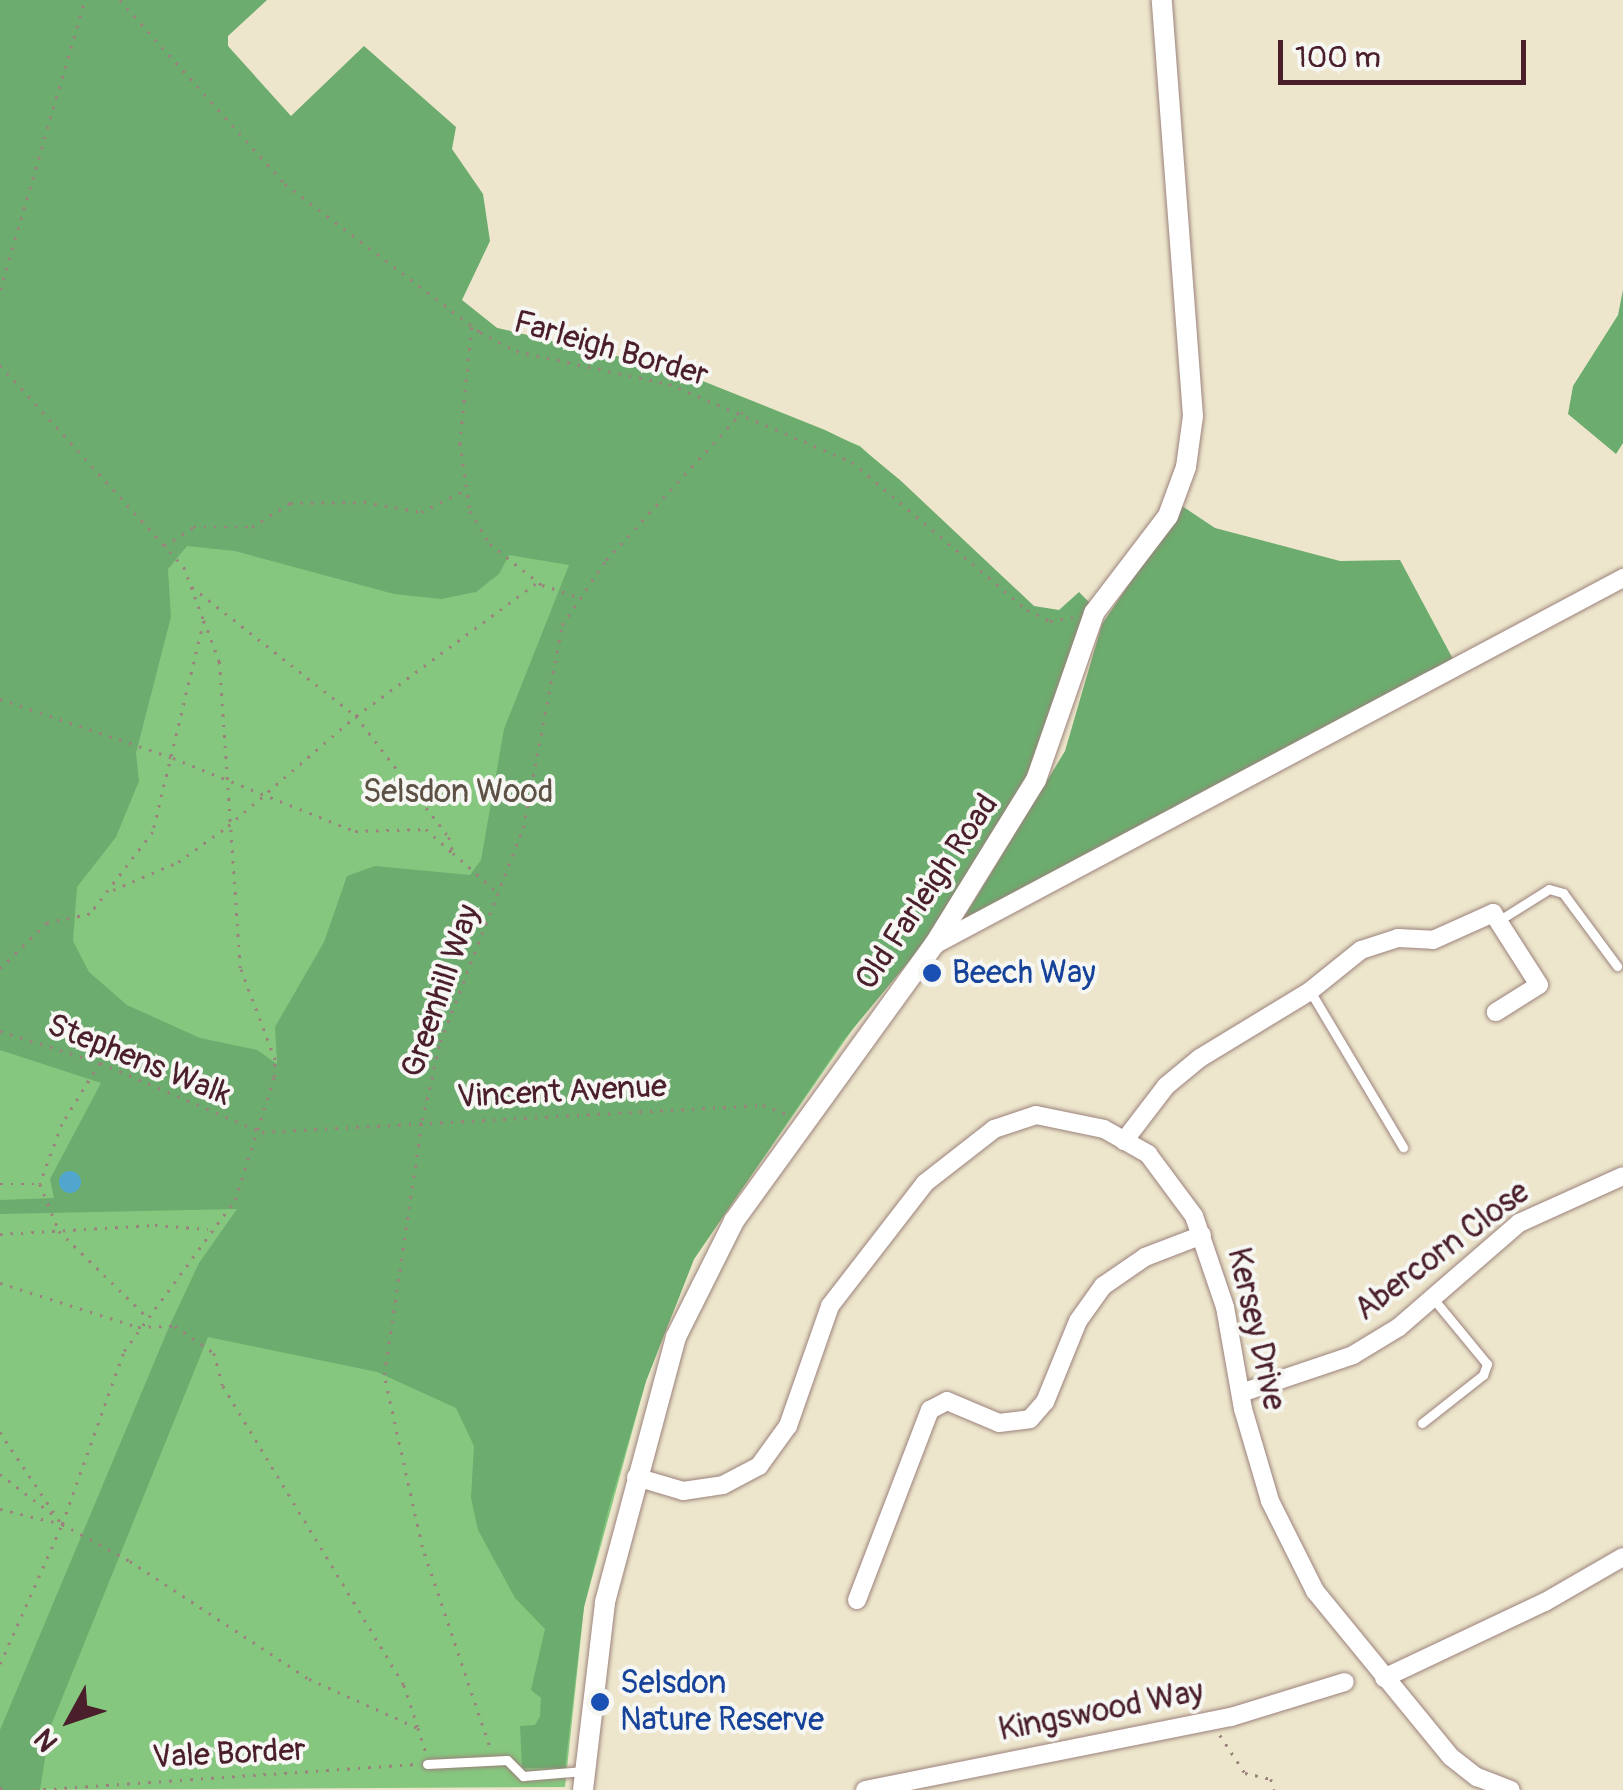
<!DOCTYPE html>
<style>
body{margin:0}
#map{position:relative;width:1623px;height:1790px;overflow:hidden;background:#ede6cc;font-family:Pangolin,sans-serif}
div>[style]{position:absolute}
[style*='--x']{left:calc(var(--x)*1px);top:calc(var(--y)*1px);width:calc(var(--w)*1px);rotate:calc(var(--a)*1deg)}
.green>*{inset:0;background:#85c77f}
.forest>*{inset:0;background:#6cac6e}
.water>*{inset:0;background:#52a6ce}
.round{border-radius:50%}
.path>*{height:2.5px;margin-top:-1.25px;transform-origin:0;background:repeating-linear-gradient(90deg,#9c827c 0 2.5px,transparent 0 10.5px)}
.roads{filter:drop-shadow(0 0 2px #9c827c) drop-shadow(0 0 2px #9c827c)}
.service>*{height:9px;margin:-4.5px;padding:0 4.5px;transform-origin:4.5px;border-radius:4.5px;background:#fff}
.minor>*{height:18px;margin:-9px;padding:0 9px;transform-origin:9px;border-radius:9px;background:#fff}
.tertiary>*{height:20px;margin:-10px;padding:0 10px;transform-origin:10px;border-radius:10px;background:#fff}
.dots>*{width:28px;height:28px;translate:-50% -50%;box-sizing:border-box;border:5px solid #f6f6f2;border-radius:50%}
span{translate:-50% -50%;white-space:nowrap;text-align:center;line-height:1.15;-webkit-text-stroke:8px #f6f6f2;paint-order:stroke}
.street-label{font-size:32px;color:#4a1f2b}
.park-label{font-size:32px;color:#5c5144}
.transit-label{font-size:32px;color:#164399}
.left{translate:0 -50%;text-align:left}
.north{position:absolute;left:20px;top:1670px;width:100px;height:100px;-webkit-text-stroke:8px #f6f6f2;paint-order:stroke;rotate:230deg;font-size:28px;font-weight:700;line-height:40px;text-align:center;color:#4a1f2b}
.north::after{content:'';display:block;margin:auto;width:35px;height:45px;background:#4a1f2b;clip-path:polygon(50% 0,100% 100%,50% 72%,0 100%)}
.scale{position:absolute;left:1278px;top:40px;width:248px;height:45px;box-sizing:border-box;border:5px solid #4a1f2b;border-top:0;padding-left:12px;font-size:30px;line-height:35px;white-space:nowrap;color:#4a1f2b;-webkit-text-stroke:8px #f6f6f2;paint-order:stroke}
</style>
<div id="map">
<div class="green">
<div style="clip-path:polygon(0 0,399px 251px,497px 328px,675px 370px,860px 446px,1050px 621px,859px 1020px,694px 1259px,646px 1381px,584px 1607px,565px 1787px,0 1790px)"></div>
</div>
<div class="forest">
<div style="clip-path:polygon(evenodd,0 0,267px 0,228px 36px,228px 46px,291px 116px,364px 46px,456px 127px,452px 149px,483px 194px,490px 241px,462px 300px,497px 328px,675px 370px,825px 430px,860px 447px,900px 480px,1034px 606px,1059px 610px,1079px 592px,1089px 602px,1028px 775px,925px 942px,842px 1042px,694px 1259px,646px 1381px,608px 1511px,584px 1607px,565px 1768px,522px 1768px,520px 1726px,535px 1725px,540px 1716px,541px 1698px,531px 1690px,545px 1629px,515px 1598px,478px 1530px,471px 1498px,474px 1446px,456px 1408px,377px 1372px,208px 1337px,50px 1728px,40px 1790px,0 1790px,0 1730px,169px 1327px,199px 1263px,237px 1209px,0 1214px,0 1200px,54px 1198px,50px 1179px,101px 1083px,0 1050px,0 0,187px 546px,235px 551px,394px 594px,441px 599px,476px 592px,499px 574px,509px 555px,569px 565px,504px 729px,481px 860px,470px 875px,375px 866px,347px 876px,324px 942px,275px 1027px,277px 1064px,257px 1050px,200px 1038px,127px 1005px,89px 972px,73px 941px,77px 887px,116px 837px,139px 781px,136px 753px,171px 617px,168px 569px,187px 546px)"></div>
<div style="clip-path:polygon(1623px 290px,1623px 443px,1616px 454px,1568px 414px,1573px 386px,1618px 315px)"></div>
<div style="clip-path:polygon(1182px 506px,1215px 528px,1340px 561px,1400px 560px,1453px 659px,960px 924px,1065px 751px,1102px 624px)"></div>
</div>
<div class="water">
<div class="round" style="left:59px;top:1171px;width:22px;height:22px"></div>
</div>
<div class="path">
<div style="--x:120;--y:0;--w:247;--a:48.1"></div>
<div style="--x:285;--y:184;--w:245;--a:37.2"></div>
<div style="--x:480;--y:332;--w:41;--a:27.8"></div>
<div style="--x:516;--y:351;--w:157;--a:12.2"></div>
<div style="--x:669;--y:384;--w:199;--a:23.1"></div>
<div style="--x:852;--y:462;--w:229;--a:40.2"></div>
<div style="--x:1027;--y:610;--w:25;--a:26"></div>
<div style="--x:1050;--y:621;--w:24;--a:-9"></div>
<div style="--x:0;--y:290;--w:302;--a:-73.7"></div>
<div style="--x:472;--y:327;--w:117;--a:95.9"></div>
<div style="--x:460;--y:443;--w:69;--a:81.6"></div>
<div style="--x:470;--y:511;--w:39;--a:59"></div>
<div style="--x:490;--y:544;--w:66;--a:38.3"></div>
<div style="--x:542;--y:585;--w:36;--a:18"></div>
<div style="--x:0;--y:365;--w:273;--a:47.7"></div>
<div style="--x:184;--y:567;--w:58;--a:69.7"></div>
<div style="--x:204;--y:621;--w:217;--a:103.6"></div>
<div style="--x:153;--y:832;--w:103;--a:127.5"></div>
<div style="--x:90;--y:914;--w:44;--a:168.2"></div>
<div style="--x:47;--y:923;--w:66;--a:135.6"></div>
<div style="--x:164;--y:546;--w:35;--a:-33"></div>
<div style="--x:193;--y:527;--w:59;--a:0"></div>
<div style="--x:252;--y:527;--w:45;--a:-32.3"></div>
<div style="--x:290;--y:503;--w:74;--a:-0.8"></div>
<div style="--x:364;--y:502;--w:58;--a:10"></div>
<div style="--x:421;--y:512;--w:49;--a:-26.6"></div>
<div style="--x:192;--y:587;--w:209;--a:38.2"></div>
<div style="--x:356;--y:716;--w:153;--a:52.5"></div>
<div style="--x:449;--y:837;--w:16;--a:76"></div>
<div style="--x:453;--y:853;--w:59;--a:41.6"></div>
<div style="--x:0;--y:699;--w:183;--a:18.8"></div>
<div style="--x:173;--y:758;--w:196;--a:21.9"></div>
<div style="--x:355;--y:831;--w:71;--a:-1.6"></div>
<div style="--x:426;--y:829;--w:36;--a:42"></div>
<div style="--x:113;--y:890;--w:71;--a:-23.3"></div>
<div style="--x:178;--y:862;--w:62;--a:-35.8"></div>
<div style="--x:228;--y:826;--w:169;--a:-40.7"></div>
<div style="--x:356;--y:716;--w:226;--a:-36.4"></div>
<div style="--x:0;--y:1031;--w:105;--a:17.7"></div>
<div style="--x:100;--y:1063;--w:176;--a:23.1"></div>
<div style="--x:262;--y:1132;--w:502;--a:-3.08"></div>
<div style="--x:763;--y:1105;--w:25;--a:21"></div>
<div style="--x:100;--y:1063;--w:72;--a:121.9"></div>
<div style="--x:62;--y:1124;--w:64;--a:110.1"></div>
<div style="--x:40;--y:1184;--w:51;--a:68"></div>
<div style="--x:59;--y:1231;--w:120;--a:44.3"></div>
<div style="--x:0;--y:1184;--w:39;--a:0"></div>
<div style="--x:0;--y:1234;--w:155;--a:-3.3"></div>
<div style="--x:155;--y:1225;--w:53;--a:4.3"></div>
<div style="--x:0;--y:1283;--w:145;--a:17.7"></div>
<div style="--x:138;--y:1327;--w:37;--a:-2"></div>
<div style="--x:175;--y:1326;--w:47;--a:34.7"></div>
<div style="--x:214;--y:1353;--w:34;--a:75"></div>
<div style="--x:223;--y:1386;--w:350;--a:58.8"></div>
<div style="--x:404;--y:1685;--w:44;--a:71.6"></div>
<div style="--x:0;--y:1432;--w:110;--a:56.2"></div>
<div style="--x:0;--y:1474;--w:69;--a:37.4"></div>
<div style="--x:0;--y:1509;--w:64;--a:13.6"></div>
<div style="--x:62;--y:1524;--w:77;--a:28.6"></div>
<div style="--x:130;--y:1561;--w:214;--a:33.4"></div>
<div style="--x:309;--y:1679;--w:120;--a:24.2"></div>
<div style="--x:418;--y:1728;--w:25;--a:72"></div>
<div style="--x:0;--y:1664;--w:153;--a:-66.1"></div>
<div style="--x:62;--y:1524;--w:184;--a:-70.3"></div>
<div style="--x:124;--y:1351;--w:187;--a:-53.7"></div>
<div style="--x:235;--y:1200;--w:129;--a:-72.4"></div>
<div style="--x:274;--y:1077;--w:17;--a:-87"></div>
<div style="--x:275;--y:1060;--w:98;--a:-110.8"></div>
<div style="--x:240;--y:968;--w:307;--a:-93.9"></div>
<div style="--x:219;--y:662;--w:44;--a:-110.1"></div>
<div style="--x:1220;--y:1735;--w:45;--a:56.7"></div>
<div style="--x:1245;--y:1773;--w:27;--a:13"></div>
<div style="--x:1271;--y:1779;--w:11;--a:75"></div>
<div style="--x:489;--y:1745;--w:209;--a:-108.7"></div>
<div style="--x:422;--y:1547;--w:176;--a:-102.5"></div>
<div style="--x:384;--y:1375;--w:258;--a:-81.5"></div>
<div style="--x:422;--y:1120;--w:80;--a:-77"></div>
<div style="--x:440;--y:1042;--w:230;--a:-68.8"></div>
<div style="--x:523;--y:828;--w:207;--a:-79.1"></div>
<div style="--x:562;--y:625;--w:78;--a:-55.9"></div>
<div style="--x:606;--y:560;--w:201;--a:-47.4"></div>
<div style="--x:0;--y:1788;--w:9;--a:13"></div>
<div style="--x:33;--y:1790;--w:384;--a:-3.9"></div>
</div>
<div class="roads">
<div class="service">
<div style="--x:1498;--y:921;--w:60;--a:-32.1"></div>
<div style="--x:1549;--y:889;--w:15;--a:16"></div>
<div style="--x:1563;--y:893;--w:91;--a:53.5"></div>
<div style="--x:1310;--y:991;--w:182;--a:59.2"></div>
<div style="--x:1422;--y:1423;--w:78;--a:-38.2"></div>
<div style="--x:1483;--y:1375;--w:12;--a:-70"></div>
<div style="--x:1487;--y:1364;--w:87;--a:-129.4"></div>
<div style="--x:427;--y:1764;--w:80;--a:-2.9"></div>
<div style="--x:507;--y:1760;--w:23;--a:45"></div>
<div style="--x:523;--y:1776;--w:61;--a:-4.7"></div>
</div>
<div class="minor">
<div style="--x:934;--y:945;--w:781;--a:-28.04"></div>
<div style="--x:1124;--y:1141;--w:69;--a:-52.6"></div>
<div style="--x:1166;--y:1086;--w:44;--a:-39.5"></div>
<div style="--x:1200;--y:1058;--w:129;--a:-31.3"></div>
<div style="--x:1310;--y:991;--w:65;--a:-38.8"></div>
<div style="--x:1361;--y:950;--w:39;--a:-18"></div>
<div style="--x:1398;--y:938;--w:35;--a:3"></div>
<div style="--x:1433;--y:940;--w:66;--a:-24.2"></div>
<div style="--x:1493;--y:913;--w:85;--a:57.4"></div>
<div style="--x:1539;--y:985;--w:51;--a:147.9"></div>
<div style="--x:1241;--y:1393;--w:118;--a:-18.7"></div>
<div style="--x:1353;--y:1355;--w:54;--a:-31.3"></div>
<div style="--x:1399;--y:1327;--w:159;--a:-40.9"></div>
<div style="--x:1519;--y:1223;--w:114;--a:-24.3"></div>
<div style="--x:636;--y:1477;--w:49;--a:16.6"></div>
<div style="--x:683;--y:1491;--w:40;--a:-8.5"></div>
<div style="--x:723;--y:1485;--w:41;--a:-27.8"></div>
<div style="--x:759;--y:1466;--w:49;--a:-54.1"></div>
<div style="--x:788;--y:1426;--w:127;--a:-70.7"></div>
<div style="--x:830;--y:1306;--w:155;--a:-52.3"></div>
<div style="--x:925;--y:1183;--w:88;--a:-38"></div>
<div style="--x:994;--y:1129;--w:44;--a:-18.4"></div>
<div style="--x:1036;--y:1115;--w:69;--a:11.6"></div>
<div style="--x:1104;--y:1129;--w:51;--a:29.6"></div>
<div style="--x:1148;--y:1154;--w:77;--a:53.4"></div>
<div style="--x:1194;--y:1216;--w:96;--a:71.2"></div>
<div style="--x:1225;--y:1307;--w:104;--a:80"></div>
<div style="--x:1243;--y:1409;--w:96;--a:73.6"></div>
<div style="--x:1270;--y:1501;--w:101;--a:63.4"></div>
<div style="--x:1315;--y:1591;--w:215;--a:50.7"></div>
<div style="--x:1451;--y:1757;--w:33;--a:38"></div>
<div style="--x:1477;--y:1777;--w:36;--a:21"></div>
<div style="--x:857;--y:1600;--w:204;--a:-69"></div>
<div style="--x:930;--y:1410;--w:19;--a:-28"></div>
<div style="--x:947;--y:1401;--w:56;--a:22.9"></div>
<div style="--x:999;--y:1423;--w:31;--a:-7"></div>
<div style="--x:1030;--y:1419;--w:23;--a:-49"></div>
<div style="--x:1045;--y:1402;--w:87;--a:-67.8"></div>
<div style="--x:1078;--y:1321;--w:43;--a:-54.5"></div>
<div style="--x:1103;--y:1286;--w:51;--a:-34.6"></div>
<div style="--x:1145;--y:1257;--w:61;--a:-21.1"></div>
<div style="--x:1384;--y:1678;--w:178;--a:-25.3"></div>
<div style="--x:1545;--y:1602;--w:90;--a:-30"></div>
<div style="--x:865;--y:1790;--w:373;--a:-11.3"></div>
<div style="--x:1231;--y:1717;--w:119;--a:-17.1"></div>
</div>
<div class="tertiary">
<div style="--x:583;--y:1790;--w:189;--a:-83.3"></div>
<div style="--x:605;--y:1602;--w:274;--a:-75"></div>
<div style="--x:676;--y:1337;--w:130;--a:-63.4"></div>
<div style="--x:734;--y:1221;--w:341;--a:-54.1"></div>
<div style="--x:934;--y:945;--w:194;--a:-58.3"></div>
<div style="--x:1036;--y:780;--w:177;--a:-70.8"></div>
<div style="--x:1094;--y:613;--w:122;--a:-52.7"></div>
<div style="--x:1168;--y:516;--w:52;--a:-69.8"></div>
<div style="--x:1186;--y:467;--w:51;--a:-82.2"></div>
<div style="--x:1193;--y:416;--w:417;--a:-94.3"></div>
</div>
</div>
<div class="dots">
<div style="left:932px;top:973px;background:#1a4fb4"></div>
<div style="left:600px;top:1702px;background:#1a4fb4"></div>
</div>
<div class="street-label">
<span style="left:611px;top:349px;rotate:16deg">Farleigh Border</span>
<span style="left:927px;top:892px;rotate:-56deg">Old Farleigh Road</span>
<span style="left:441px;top:991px;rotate:-71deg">Greenhill Way</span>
<span style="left:139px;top:1060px;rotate:22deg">Stephens Walk</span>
<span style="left:562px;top:1092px;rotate:-3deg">Vincent Avenue</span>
<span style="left:1442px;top:1251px;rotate:-37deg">Abercorn Close</span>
<span style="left:1256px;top:1329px;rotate:77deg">Kersey Drive</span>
<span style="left:1101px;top:1711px;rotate:-11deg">Kingswood Way</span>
<span style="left:229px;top:1754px;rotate:-3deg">Vale Border</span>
</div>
<div class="park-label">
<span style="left:458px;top:792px">Selsdon Wood</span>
</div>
<div class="transit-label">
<span class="left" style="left:952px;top:973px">Beech Way</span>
<span class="left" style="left:620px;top:1702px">Selsdon<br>Nature Reserve</span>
</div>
<div class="north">N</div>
<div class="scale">100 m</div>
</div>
